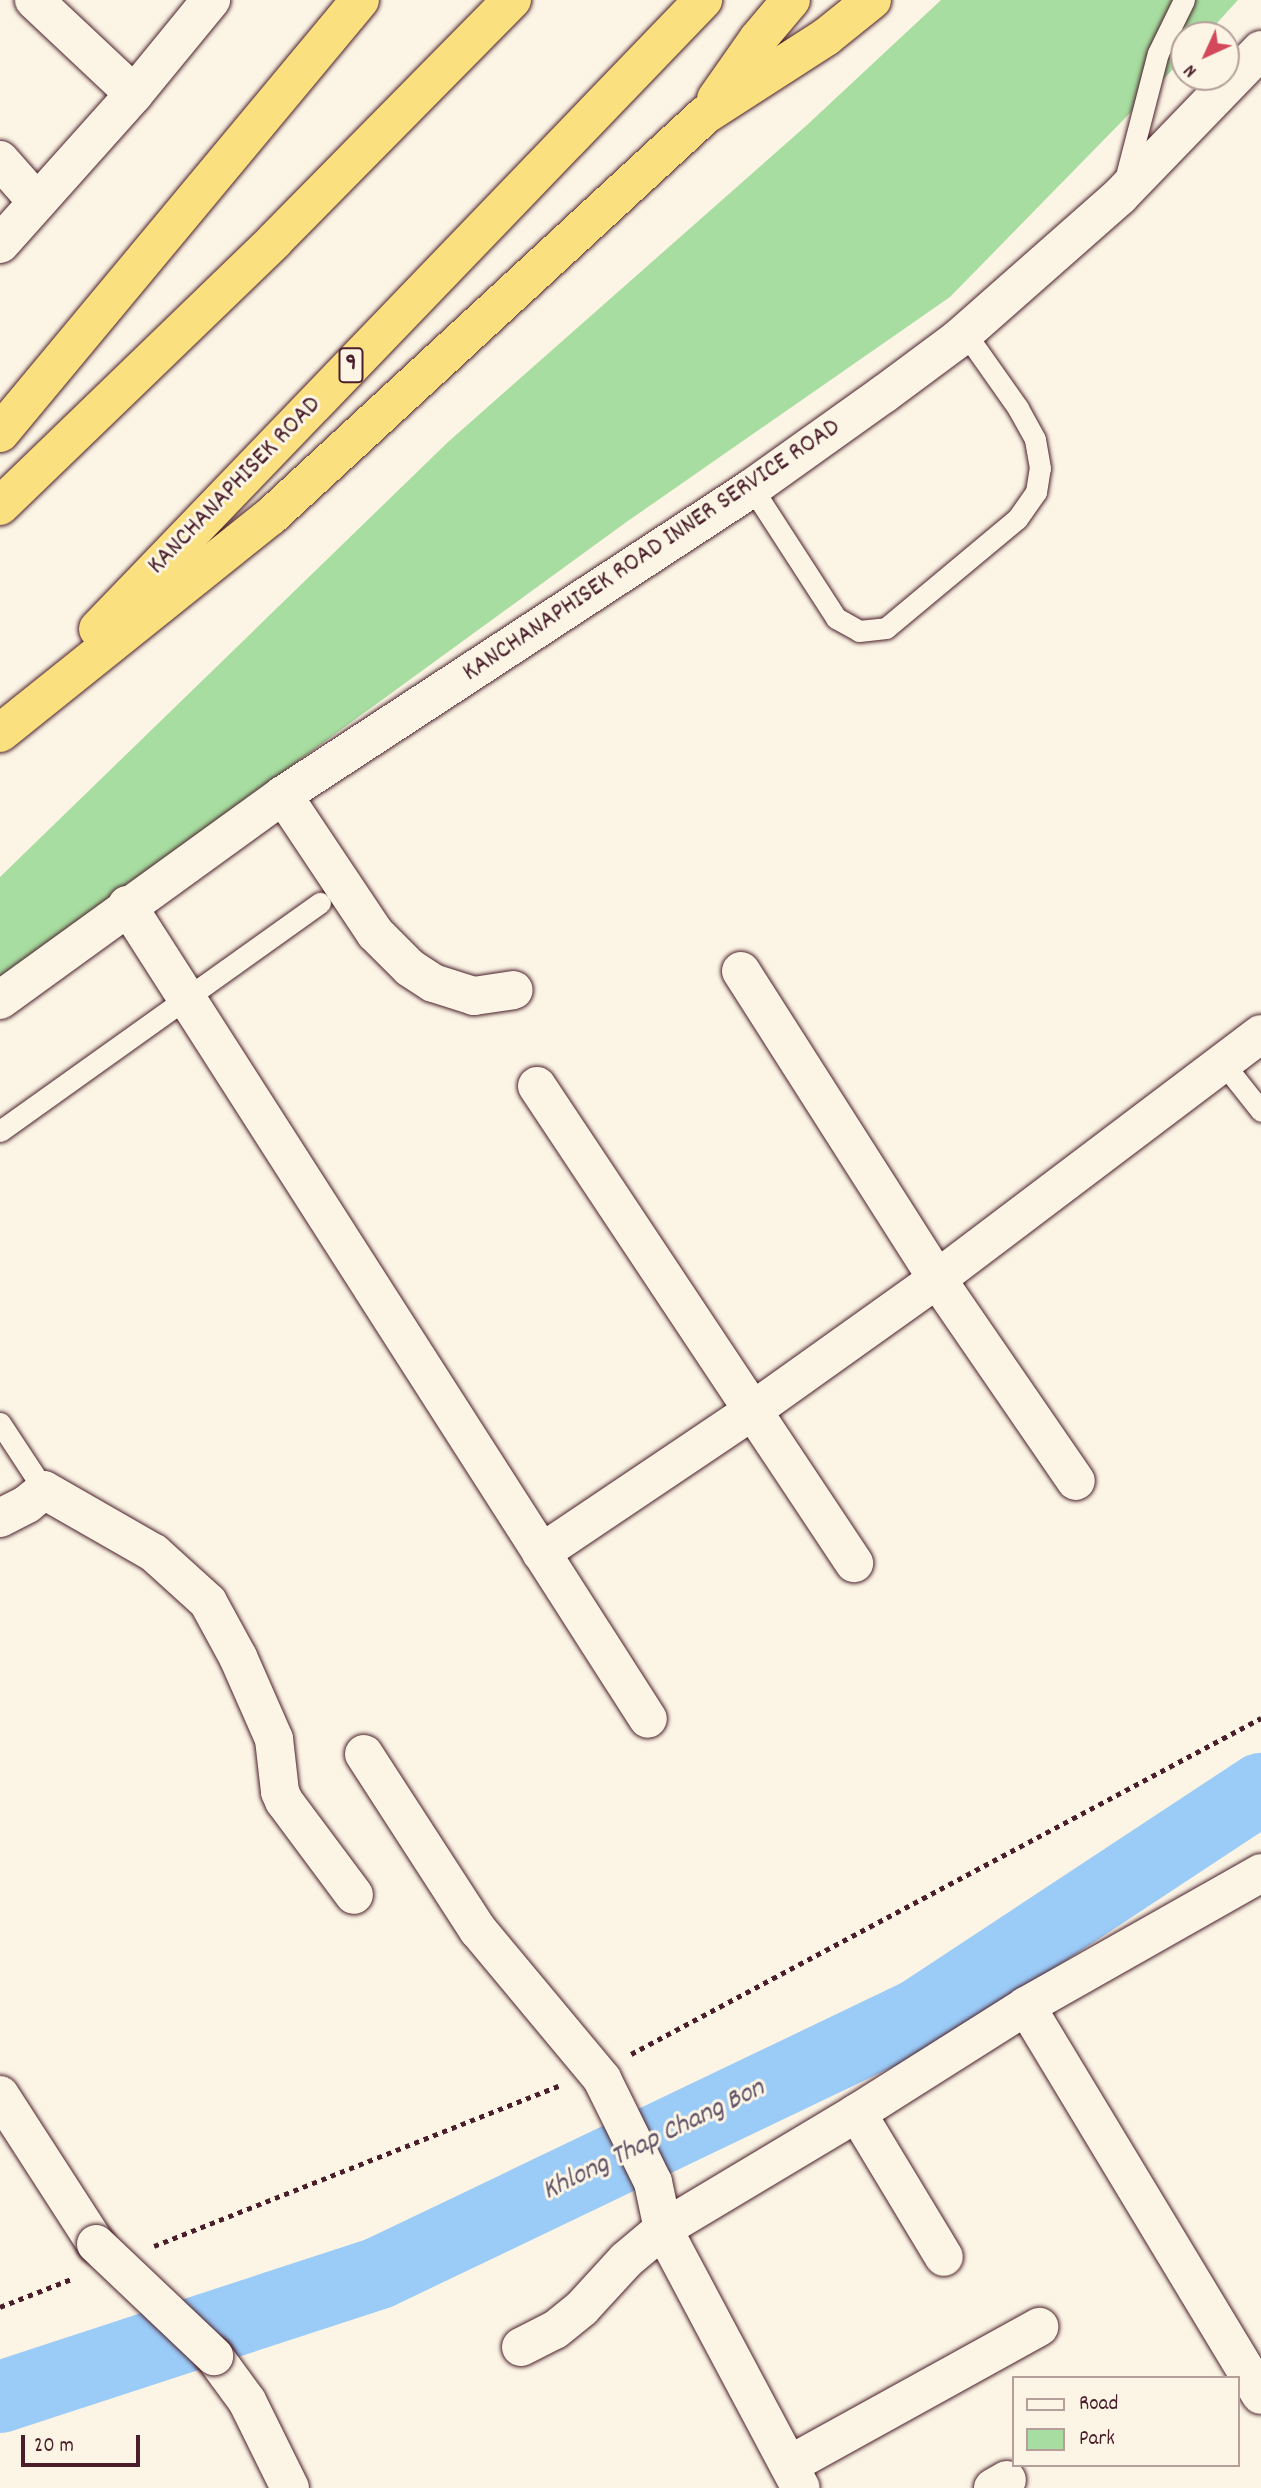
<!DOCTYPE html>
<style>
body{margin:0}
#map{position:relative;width:1261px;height:2488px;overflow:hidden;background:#fcf5e5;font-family:Dekko,sans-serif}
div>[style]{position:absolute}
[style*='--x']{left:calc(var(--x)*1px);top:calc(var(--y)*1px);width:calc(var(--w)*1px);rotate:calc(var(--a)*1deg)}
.green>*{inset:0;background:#a7dda0}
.river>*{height:72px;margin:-36px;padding:0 36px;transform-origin:36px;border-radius:36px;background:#9bcbf7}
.path>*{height:4.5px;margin-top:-2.25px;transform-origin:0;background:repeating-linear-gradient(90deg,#4a1f2b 0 5px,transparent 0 10px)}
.roads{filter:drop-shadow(0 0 2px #4a1f2b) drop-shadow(0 0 2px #4a1f2b)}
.service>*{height:21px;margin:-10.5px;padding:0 10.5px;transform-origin:10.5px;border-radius:10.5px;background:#fcf5e5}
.minor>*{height:38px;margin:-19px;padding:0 19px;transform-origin:19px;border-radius:19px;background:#fcf5e5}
.secondary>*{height:38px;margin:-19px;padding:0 19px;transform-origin:19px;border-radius:19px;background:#fcf5e5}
.motorway>*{height:38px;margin:-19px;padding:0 19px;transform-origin:19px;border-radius:19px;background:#fbe080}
.bridges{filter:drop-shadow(0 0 2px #4a1f2b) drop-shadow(0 0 2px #4a1f2b)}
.minor-bridge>*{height:38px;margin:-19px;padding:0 19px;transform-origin:19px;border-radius:19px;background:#fcf5e5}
span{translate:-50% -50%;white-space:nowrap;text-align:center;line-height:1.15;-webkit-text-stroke:6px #fcf5e5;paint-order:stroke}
.shield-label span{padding:2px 5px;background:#fcf5e5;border:2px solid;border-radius:5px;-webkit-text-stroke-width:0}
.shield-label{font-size:24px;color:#4a1f2b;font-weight:700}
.street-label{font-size:26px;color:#4a1f2b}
.water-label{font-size:28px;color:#625368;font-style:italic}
.legend{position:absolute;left:1012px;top:2376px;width:228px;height:91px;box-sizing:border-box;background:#fcf5e5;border:2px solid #b59f9b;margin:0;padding:9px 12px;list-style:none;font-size:21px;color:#4a1f2b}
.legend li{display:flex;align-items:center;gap:14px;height:35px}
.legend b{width:35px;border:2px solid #b59f9b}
.north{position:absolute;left:1170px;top:21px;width:70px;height:70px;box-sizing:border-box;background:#fcf5e5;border:2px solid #b59f9b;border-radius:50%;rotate:225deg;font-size:19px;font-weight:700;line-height:28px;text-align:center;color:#4a1f2b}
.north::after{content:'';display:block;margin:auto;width:24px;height:32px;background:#d1495b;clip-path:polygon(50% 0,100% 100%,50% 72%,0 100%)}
.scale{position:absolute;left:21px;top:2435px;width:119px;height:32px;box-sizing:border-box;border:4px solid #4a1f2b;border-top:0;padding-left:9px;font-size:21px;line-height:24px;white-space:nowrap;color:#4a1f2b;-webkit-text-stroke:5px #fcf5e5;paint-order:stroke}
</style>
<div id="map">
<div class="green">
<div style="clip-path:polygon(941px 0,1238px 0,1206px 35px,1184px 35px,1184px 58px,950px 297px,625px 523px,0 978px,0 877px,448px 442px,807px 125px)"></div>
</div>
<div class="river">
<div style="--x:0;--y:2397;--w:399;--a:-18.1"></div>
<div style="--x:379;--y:2273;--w:598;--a:-25.58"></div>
<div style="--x:918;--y:2015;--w:411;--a:-33.4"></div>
</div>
<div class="path">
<div style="--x:631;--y:2054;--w:714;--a:-28.07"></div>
<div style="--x:154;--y:2246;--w:435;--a:-21.6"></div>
<div style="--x:0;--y:2307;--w:79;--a:-21.4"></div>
</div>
<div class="roads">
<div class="service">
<div style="--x:1124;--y:184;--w:135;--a:-75.5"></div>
<div style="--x:1158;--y:53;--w:59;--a:-63.9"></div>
<div style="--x:752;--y:488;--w:155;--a:57.1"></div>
<div style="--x:836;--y:618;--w:26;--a:29"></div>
<div style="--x:859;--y:631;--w:27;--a:-6"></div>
<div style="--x:886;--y:628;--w:170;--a:-39.8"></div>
<div style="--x:1017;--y:519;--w:33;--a:-55"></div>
<div style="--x:1036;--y:492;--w:24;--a:-81"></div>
<div style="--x:1040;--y:468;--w:29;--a:-100"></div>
<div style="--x:1035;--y:439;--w:35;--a:-119"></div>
<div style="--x:1018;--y:408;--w:92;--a:-125.2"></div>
<div style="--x:1223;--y:1063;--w:61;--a:51.6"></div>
<div style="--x:0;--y:1131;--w:393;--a:-35.5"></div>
<div style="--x:0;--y:1423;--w:80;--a:56.7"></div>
</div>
<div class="minor">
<div style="--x:34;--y:0;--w:137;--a:43.2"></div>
<div style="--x:0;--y:160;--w:56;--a:48.6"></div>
<div style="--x:283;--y:795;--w:166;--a:56.3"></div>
<div style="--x:375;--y:933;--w:49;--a:45"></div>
<div style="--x:410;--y:968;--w:27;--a:33"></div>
<div style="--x:433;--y:983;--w:43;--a:17.6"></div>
<div style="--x:474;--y:996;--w:40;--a:-8.5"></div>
<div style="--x:127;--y:905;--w:966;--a:57.38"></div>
<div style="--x:741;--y:971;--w:365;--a:57.5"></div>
<div style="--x:937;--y:1279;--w:245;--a:55.5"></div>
<div style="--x:537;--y:1086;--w:573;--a:56.39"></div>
<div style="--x:0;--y:1518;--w:30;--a:-27"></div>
<div style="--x:27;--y:1504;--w:22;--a:-39"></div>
<div style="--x:44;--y:1490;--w:127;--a:29.8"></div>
<div style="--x:154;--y:1553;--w:73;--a:42.2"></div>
<div style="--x:208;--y:1602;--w:63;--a:61.4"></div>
<div style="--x:238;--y:1657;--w:90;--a:66.3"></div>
<div style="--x:274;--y:1739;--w:53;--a:83.5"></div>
<div style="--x:280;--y:1792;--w:10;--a:66"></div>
<div style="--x:284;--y:1801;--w:117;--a:53.3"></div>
<div style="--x:541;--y:1553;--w:254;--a:-33.9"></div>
<div style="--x:752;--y:1411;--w:227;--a:-35.5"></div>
<div style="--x:937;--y:1279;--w:406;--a:-37.1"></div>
<div style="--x:364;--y:1754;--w:210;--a:57.1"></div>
<div style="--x:478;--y:1930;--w:194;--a:50.2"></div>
<div style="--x:602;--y:2079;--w:115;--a:63.7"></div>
<div style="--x:653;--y:2182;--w:48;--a:78"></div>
<div style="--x:663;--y:2229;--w:293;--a:62"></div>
<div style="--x:1026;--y:2006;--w:454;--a:58.9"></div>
<div style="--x:0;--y:2095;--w:177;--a:57.2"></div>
<div style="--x:857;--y:2113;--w:168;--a:58.9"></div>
<div style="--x:521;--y:2347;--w:38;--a:-27"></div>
<div style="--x:555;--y:2330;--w:35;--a:-39"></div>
<div style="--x:582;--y:2308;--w:65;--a:-47.5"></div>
<div style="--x:626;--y:2260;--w:48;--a:-40"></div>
<div style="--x:663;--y:2229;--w:226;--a:-30.9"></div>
<div style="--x:857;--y:2113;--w:200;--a:-32.3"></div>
<div style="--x:1026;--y:2006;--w:270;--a:-29.5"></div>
<div style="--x:214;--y:2356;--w:56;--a:53.7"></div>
<div style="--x:247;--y:2401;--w:97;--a:63.7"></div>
<div style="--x:789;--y:2465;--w:286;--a:-28.9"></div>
<div style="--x:993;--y:2488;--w:16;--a:-30"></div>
</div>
<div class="secondary">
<div style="--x:0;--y:244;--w:201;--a:-48.2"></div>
<div style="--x:134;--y:94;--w:122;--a:-50.7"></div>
<div style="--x:0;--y:1000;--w:349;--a:-35.9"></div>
<div style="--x:283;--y:795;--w:561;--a:-33.21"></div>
<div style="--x:752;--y:488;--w:162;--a:-35.5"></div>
<div style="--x:884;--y:394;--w:92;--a:-36.6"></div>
<div style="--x:958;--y:339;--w:216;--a:-41.4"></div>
<div style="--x:1120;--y:196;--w:203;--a:-46"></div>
</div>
<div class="motorway">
<div style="--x:716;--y:99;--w:73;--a:-55"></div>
<div style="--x:758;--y:39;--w:51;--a:-49.8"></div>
<div style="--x:0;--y:433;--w:563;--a:-50.26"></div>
<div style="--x:0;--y:506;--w:381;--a:-44"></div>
<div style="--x:274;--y:241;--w:339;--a:-45.4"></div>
<div style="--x:98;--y:629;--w:873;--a:-46.11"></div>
<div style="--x:0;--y:733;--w:346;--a:-38.7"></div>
<div style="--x:270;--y:517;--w:592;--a:-42.74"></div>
<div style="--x:705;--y:115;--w:144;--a:-32.8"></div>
<div style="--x:826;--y:37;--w:59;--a:-38.8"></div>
</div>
</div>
<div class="bridges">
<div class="minor-bridge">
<div style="--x:96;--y:2244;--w:163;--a:43.5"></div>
</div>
</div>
<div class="shield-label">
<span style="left:351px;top:365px">9</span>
</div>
<div class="street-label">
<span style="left:235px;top:486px;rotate:-46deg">KANCHANAPHISEK ROAD</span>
<span style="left:652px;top:551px;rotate:-34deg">KANCHANAPHISEK ROAD INNER SERVICE ROAD</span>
</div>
<div class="water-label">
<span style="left:654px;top:2141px;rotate:-26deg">Khlong Thap Chang Bon</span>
</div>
<ul class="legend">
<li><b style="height:9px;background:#fcf5e5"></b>Road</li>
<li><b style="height:19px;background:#a7dda0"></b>Park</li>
</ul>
<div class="north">N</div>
<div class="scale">20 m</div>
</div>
